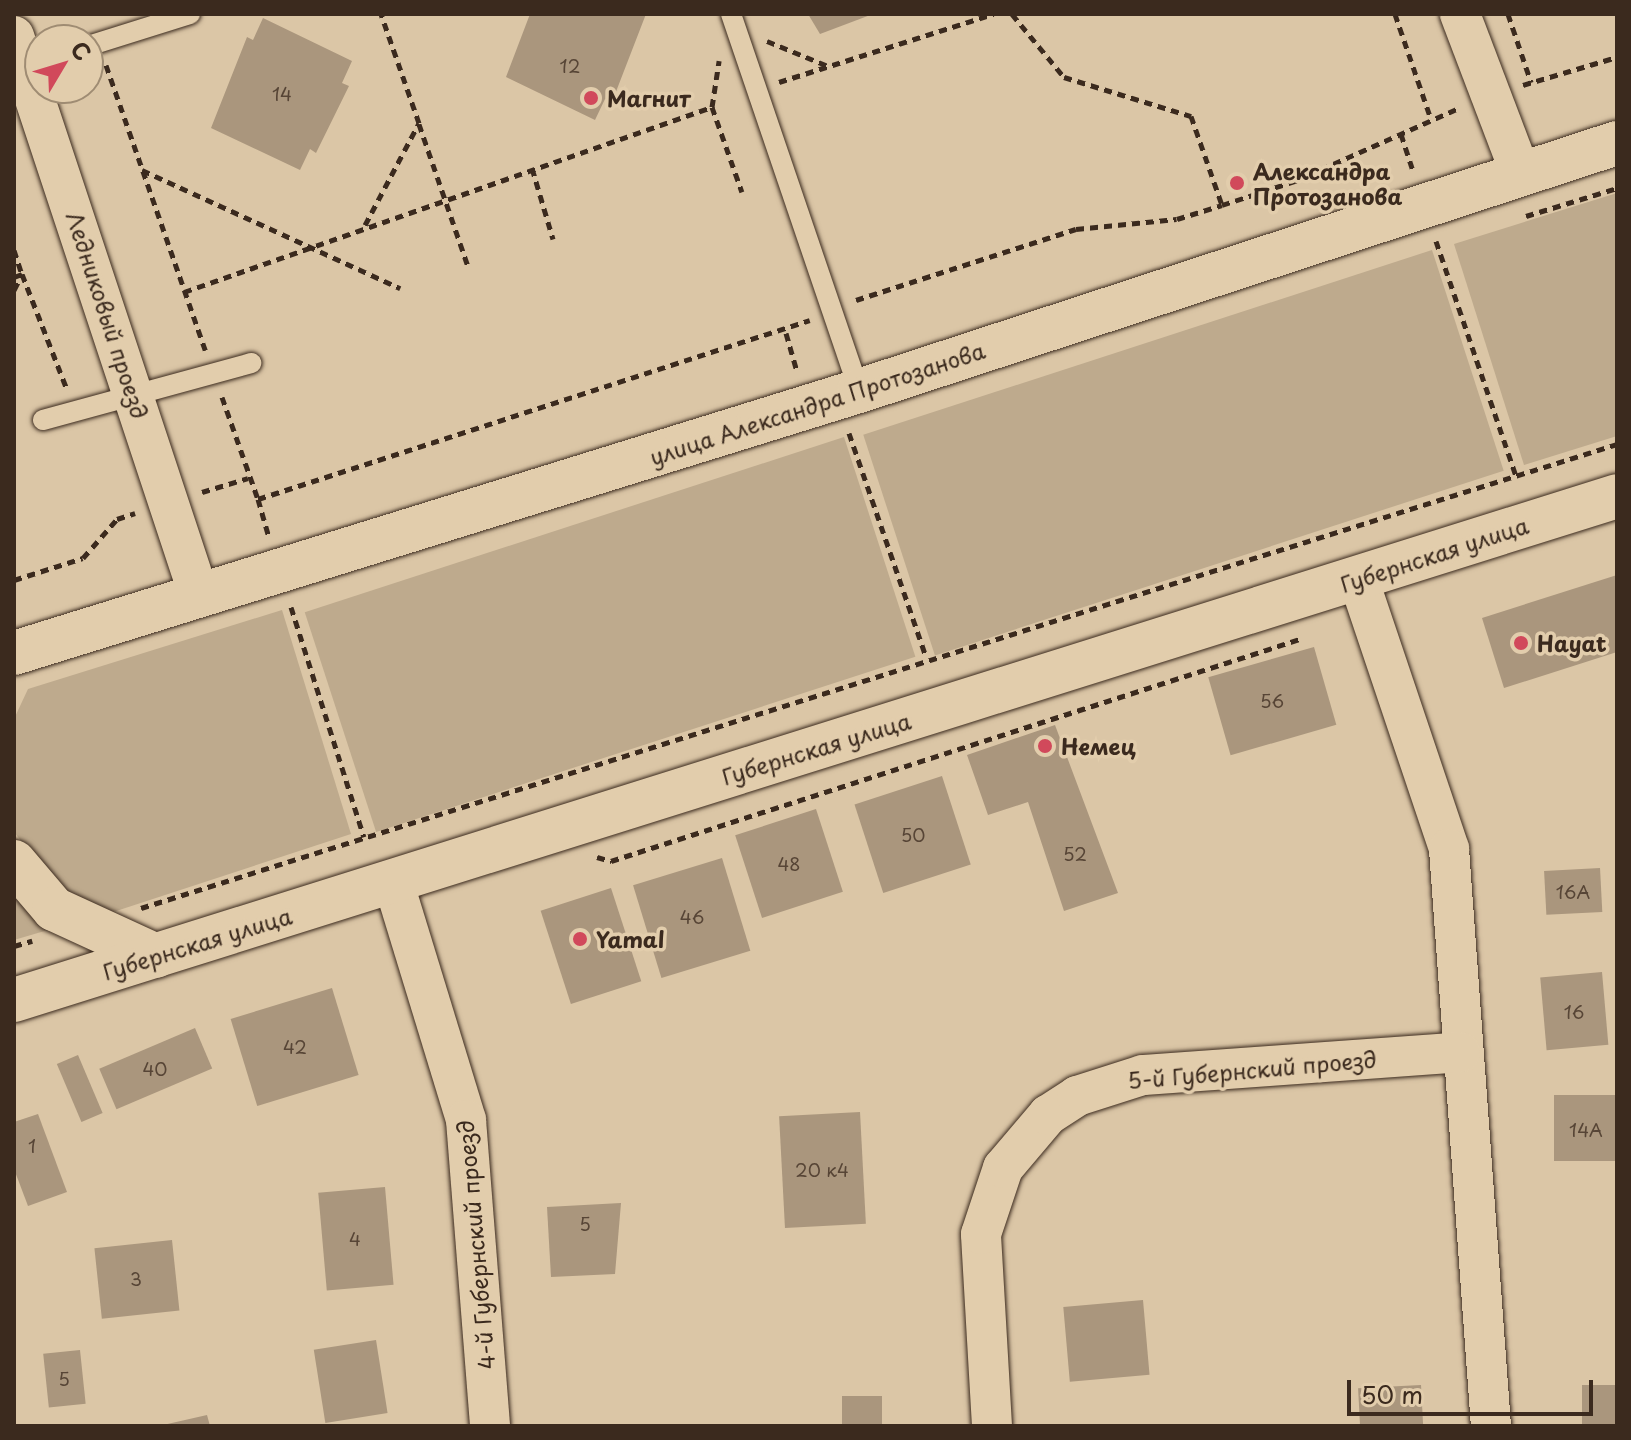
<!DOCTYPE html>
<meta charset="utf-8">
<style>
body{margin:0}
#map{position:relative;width:1631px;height:1440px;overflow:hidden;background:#dbc6a6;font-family:"Playpen Sans",sans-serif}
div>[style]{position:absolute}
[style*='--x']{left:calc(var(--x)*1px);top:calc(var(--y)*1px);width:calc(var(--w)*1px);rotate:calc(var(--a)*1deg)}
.green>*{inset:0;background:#beaa8d;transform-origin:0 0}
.building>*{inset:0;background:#aa967d;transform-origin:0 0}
.path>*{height:5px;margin-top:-2.5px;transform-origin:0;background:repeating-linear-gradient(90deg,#3b2a1e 0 8px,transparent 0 14px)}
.roads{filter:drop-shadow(0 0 2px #3b2a1e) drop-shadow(0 0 2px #3b2a1e)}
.lane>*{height:20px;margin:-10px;padding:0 10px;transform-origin:10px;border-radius:10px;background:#e2cdac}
.street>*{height:40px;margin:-20px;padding:0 20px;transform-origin:20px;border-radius:20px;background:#e2cdac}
.secondary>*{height:44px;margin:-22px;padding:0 22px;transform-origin:22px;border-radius:22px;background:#e2cdac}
.dots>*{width:22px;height:22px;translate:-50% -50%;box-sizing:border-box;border:4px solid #e2cdac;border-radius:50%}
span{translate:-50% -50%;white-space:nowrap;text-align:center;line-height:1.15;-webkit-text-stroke:7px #e2cdac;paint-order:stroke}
.number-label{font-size:18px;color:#574536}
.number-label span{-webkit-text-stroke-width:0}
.poi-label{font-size:22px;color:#3b2a1e;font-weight:700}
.left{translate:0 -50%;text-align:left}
.street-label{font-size:22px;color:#3b2a1e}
.frame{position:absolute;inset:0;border:16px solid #3b2a1e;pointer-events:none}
.north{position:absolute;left:24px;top:24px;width:80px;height:80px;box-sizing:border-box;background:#e2cdac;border:2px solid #9f8c73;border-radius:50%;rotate:52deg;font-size:22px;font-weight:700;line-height:32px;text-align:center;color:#3b2a1e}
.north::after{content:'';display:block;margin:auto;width:28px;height:36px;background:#d1495b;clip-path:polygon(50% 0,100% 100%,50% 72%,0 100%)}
.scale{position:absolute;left:1347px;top:1380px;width:246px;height:36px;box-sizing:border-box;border:4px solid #3b2a1e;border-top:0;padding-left:10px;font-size:24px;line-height:28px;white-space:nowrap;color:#3b2a1e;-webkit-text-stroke:6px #e2cdac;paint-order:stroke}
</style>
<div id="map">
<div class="green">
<div style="clip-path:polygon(1617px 193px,1617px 436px,1524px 465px,1454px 244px)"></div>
<div style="left:1432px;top:250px;width:232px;height:598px;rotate:72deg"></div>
<div style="left:844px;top:437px;width:231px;height:567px;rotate:72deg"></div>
<div style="clip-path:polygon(282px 610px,351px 834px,104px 915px,66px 897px,14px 832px,14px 719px,28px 689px)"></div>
<div style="clip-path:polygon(14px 886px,65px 925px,14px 940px)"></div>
</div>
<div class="building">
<div style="clip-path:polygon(530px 14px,646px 14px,612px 102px,605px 99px,595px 120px,506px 77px)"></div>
<div style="clip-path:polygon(808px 14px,873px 14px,820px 34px)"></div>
<div style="clip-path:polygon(263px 18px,352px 61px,342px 83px,349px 86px,316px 153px,310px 149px,300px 170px,211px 128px,247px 37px,253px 40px)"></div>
<div style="clip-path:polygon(1617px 575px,1617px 652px,1504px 688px,1482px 618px)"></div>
<div style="left:1314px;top:647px;width:81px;height:110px;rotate:74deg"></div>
<div style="clip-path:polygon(1055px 725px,1118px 893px,1064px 911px,1028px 802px,988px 815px,967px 755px)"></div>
<div style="left:942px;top:776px;width:93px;height:92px;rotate:72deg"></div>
<div style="left:816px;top:809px;width:87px;height:85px;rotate:72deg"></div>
<div style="left:722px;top:858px;width:97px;height:93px;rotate:73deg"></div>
<div style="left:1600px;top:868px;width:44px;height:56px;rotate:87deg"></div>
<div style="left:611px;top:888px;width:98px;height:74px;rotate:72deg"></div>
<div style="left:1602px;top:972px;width:73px;height:62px;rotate:85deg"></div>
<div style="left:332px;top:988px;width:91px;height:106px;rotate:73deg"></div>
<div style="left:195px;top:1028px;width:44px;height:104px;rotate:67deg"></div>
<div style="left:78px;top:1055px;width:63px;height:23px;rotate:67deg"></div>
<div style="left:1617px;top:1095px;width:66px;height:63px;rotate:90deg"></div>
<div style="left:860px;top:1112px;width:112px;height:81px;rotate:87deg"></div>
<div style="clip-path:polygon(38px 1114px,67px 1192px,28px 1206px,14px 1169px,14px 1122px)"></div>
<div style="left:385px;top:1187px;width:98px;height:67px;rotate:85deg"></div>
<div style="clip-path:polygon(621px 1203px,615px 1274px,551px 1277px,547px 1207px)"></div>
<div style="left:172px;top:1240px;width:71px;height:78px;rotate:84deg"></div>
<div style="left:1143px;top:1300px;width:75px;height:80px;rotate:85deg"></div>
<div style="left:376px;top:1340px;width:74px;height:63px;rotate:81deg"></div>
<div style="left:80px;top:1350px;width:54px;height:37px;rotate:84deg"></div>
<div style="left:1421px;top:1385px;width:41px;height:63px;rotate:87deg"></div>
<div style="left:1617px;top:1385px;width:41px;height:35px;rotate:90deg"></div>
<div style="left:842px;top:1396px;width:40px;height:30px"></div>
<div style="clip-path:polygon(207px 1415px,210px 1426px,163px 1426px,163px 1425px)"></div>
</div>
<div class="path">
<div style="--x:1012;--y:14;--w:82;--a:50.5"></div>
<div style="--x:1064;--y:77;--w:133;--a:17.1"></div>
<div style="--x:1191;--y:116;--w:94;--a:70.8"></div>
<div style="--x:1395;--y:14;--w:111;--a:71.1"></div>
<div style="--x:1508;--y:14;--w:72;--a:71.3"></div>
<div style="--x:767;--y:41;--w:66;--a:22.3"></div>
<div style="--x:106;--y:65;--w:302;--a:70.8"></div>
<div style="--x:779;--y:82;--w:225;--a:-17.6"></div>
<div style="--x:1523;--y:85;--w:98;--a:-16.6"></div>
<div style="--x:712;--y:107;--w:47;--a:-81.3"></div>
<div style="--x:419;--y:124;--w:150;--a:71"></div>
<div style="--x:1401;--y:134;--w:39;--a:72"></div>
<div style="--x:532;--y:168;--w:74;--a:73.5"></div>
<div style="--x:142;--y:170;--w:284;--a:24.6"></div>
<div style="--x:1526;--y:216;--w:95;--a:-17.1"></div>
<div style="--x:365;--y:225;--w:115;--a:-62.1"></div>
<div style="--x:419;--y:123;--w:115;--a:-109.2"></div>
<div style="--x:1436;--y:241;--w:248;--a:71.2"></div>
<div style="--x:14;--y:250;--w:25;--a:72"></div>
<div style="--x:22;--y:274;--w:9;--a:159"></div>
<div style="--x:14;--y:290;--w:18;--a:-63"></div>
<div style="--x:22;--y:274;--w:121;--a:68.7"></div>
<div style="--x:184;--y:292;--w:559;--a:-19.31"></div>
<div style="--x:712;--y:107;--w:90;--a:70.6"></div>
<div style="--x:856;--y:300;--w:231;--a:-17.9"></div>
<div style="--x:1076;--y:229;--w:101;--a:-5.7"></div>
<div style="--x:1177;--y:219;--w:47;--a:-17.3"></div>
<div style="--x:1222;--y:205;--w:77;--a:-18.2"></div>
<div style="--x:1295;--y:181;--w:177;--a:-24"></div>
<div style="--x:786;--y:333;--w:40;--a:74"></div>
<div style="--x:222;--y:397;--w:108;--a:70.6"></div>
<div style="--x:258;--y:499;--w:580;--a:-17.97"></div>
<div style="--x:849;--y:433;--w:237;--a:71"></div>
<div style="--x:202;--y:492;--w:48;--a:-16.9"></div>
<div style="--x:258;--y:499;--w:40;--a:74"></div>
<div style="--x:14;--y:580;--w:72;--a:-17.7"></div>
<div style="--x:83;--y:558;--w:52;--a:-48.9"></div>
<div style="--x:117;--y:519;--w:19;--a:-18"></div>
<div style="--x:291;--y:607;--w:241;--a:72.4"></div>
<div style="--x:597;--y:857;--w:15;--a:16"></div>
<div style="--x:611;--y:861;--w:724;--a:-17.86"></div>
<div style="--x:141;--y:908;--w:1547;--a:-17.45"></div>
<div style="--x:14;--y:946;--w:19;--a:-16"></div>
</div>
<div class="roads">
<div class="lane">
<div style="--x:731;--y:14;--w:398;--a:71.2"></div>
<div style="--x:88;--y:46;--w:107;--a:-17.4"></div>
<div style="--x:43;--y:420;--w:216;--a:-15.3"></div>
</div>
<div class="street">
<div style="--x:1460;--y:14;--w:172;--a:69.2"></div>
<div style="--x:14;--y:36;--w:589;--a:71.69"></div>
<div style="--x:1358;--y:578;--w:286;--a:71.4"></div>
<div style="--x:1449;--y:849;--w:579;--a:85.84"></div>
<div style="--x:393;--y:881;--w:250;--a:73"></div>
<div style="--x:466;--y:1120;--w:307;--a:85.5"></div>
<div style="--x:992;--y:1426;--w:192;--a:-93.3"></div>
<div style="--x:981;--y:1234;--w:70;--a:-71.6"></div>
<div style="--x:1003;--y:1168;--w:70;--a:-49.7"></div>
<div style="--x:1048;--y:1115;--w:35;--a:-33"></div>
<div style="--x:1077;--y:1096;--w:69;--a:-17.7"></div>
<div style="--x:1143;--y:1075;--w:318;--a:-4.1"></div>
</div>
<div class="secondary">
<div style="--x:14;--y:653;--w:885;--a:-17.23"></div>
<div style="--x:859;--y:391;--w:798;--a:-18.12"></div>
<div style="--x:14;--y:862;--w:62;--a:49.6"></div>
<div style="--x:54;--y:909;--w:112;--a:24.7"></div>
<div style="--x:14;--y:1000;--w:1680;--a:-17.45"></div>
</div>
</div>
<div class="dots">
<div style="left:591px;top:98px;background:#d1495b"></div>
<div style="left:1237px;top:183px;background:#d1495b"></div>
<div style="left:1521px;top:643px;background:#d1495b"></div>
<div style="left:1045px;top:746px;background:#d1495b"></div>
<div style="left:580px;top:939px;background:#d1495b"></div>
</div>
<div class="number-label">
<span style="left:570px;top:66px">12</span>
<span style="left:282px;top:94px">14</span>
<span style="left:1272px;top:701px">56</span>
<span style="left:913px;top:835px">50</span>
<span style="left:1075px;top:854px">52</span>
<span style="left:789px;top:864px">48</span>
<span style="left:1573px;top:892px">16А</span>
<span style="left:692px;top:917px">46</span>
<span style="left:1574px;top:1012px">16</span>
<span style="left:295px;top:1047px">42</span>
<span style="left:155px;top:1069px">40</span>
<span style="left:1586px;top:1130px">14А</span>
<span style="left:32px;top:1146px">1</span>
<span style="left:822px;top:1170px">20 к4</span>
<span style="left:585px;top:1224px">5</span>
<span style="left:355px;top:1239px">4</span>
<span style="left:136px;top:1279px">3</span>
<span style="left:64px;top:1379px">5</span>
</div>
<div class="poi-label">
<span class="left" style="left:607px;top:98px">Магнит</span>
<span class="left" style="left:1253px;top:183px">Александра<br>Протозанова</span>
<span class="left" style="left:1537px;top:643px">Hayat</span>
<span class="left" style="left:1061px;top:746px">Немец</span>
<span class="left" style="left:596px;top:939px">Yamal</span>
</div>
<div class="street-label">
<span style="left:108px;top:315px;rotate:72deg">Ледниковый проезд</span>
<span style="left:817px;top:403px;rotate:-18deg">улица Александра Протозанова</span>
<span style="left:1434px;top:554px;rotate:-18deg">Губернская улица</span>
<span style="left:816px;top:748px;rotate:-17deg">Губернская улица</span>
<span style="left:197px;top:943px;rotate:-17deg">Губернская улица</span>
<span style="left:1252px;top:1069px;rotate:-5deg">5-й Губернский проезд</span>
<span style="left:475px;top:1245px;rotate:-95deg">4-й Губернский проезд</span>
</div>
<div class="frame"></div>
<div class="north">С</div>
<div class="scale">50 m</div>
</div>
